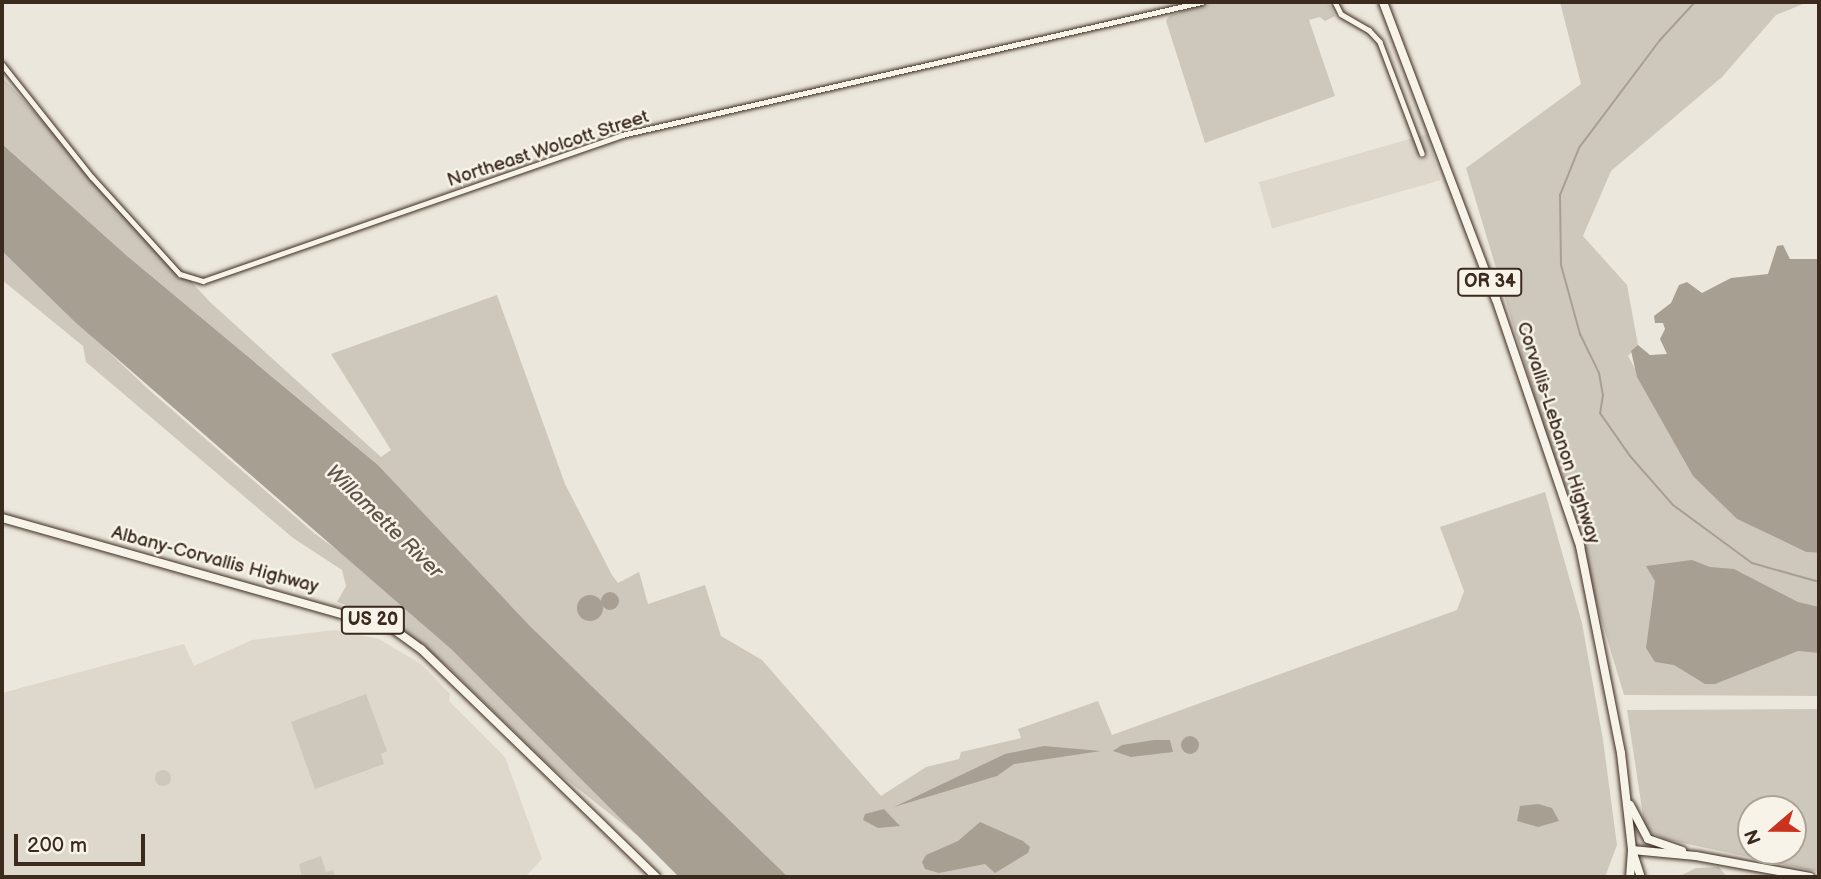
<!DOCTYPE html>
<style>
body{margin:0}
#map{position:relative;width:1821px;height:879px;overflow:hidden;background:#ece7dc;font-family:"Balsamiq Sans",sans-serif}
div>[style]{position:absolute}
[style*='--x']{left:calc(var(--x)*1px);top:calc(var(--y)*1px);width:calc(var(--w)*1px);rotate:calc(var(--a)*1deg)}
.built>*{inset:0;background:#ddd7cc;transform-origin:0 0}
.green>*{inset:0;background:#cec8bc}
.round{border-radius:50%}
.water>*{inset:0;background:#a89f93}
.stream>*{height:2px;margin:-1px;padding:0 1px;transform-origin:1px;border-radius:1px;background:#a89f93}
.roads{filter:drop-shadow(0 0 2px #3b2a1e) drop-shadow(0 0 2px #3b2a1e)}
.street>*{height:4.5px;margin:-2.25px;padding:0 2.25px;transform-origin:2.25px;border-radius:2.25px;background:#f7f3e8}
.highway>*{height:8px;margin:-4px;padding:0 4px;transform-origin:4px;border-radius:4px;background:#f7f3e8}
span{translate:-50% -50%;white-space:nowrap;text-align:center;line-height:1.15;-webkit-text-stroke:5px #f7f3e8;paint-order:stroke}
.shield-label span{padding:2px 5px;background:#f7f3e8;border:2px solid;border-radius:5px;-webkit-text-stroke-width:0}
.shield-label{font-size:18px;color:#3b2a1e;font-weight:700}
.street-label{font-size:19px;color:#3b2a1e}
.water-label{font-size:21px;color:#615347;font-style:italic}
.frame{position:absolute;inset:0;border:4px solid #3b2a1e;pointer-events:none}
.north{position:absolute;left:1737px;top:795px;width:70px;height:70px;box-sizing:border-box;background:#f7f3e8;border:2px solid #aca397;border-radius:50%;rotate:250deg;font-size:19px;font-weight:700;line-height:28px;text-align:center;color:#3b2a1e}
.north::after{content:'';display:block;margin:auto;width:24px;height:32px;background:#c8321e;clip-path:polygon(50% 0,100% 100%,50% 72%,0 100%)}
.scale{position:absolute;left:14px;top:834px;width:131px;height:32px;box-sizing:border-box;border:4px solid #3b2a1e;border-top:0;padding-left:9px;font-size:21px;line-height:24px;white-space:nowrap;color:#3b2a1e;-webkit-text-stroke:5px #f7f3e8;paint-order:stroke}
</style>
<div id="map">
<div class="built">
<div style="left:1427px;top:134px;width:48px;height:175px;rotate:74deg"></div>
<div style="clip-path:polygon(334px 630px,379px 639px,421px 664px,450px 694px,449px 701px,505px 757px,542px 859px,525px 877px,2px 877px,2px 693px,184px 644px,194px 666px,252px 640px)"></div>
</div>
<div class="green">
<div style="clip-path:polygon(1210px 2px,1328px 2px,1335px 16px,1325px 21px,1320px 17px,1309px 20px,1335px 96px,1205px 143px,1166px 21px,1169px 16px)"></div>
<div style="clip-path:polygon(1560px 2px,1808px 2px,1776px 15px,1722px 77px,1611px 171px,1583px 236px,1627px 285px,1638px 345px,1628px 356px,1665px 423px,1737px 519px,1806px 552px,1819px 553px,1819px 696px,1624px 695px,1466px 168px,1581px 84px)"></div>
<div style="clip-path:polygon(2px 77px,210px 302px,381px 457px,391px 450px,331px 354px,497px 295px,565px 484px,612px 575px,618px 583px,639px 572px,648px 604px,705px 585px,721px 636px,762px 660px,881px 796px,926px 767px,959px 759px,961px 752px,1021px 738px,1018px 729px,1098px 701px,1112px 735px,1457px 610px,1464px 591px,1440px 527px,1545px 492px,1582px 623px,1603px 740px,1617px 845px,1605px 877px,788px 877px,529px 625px,377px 464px,126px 255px,2px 144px)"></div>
<div style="clip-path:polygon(2px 251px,147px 388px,314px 533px,358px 565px,451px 649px,652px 847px,553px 769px,448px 667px,392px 622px,337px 602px,346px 586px,342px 570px,293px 538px,86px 362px,83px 346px,2px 280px)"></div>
<div style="clip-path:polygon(366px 694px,387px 751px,381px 754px,384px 764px,315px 789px,291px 722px)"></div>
<div style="clip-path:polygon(evenodd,1819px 709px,1819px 872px,1664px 839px,1645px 829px,1627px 710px,1819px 709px,1751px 809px,1793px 809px,1793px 851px,1751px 851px,1751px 809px)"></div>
<div class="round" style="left:155px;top:770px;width:16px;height:16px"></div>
<div style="clip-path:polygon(321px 856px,326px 872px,333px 870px,335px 877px,302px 877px,299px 864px)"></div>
<div style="clip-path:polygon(1719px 867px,1727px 877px,1678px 877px,1696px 868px)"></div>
</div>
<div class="water">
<div style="clip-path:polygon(2px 144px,126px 255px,378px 465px,529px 625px,788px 877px,679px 877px,451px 649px,75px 322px,2px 251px)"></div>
<div style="clip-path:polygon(1783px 245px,1790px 259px,1819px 259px,1819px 553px,1806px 552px,1737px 519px,1693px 476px,1637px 377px,1631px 351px,1638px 345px,1650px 355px,1667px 354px,1660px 339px,1665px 329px,1663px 323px,1655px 323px,1654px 316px,1671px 303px,1679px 285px,1687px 282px,1702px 293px,1731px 278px,1768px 274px,1777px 246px)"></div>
<div style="clip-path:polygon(1692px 560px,1710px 567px,1734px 569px,1798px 602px,1819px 607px,1819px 653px,1798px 651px,1715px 684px,1705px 684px,1674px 665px,1655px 662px,1646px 648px,1655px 581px,1646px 566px)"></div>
<div class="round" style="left:601px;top:592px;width:18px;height:18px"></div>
<div class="round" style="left:577px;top:595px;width:26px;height:26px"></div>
<div class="round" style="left:1181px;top:736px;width:18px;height:18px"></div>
<div style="clip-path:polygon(1154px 740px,1170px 740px,1173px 752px,1131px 757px,1113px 751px,1122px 745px)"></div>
<div style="clip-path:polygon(1044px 746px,1101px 751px,1014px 764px,997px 776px,894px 807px,1005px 754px)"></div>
<div style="clip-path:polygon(1538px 804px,1552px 808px,1559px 821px,1538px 827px,1517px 821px,1520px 806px)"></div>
<div style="clip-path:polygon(884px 809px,900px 826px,878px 828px,863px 820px,865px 814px)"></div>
<div style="clip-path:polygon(980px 822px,1023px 841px,1030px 847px,1028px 853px,995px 873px,985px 864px,939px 873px,925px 869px,922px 862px,926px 855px,958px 841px)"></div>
</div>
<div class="stream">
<div style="--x:1695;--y:2;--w:52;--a:132.6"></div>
<div style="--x:1660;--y:40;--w:135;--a:126.9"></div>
<div style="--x:1579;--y:148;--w:51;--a:112"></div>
<div style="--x:1560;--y:195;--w:70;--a:89.2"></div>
<div style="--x:1561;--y:265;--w:72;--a:74.6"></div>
<div style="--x:1580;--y:334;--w:43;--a:64"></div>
<div style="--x:1599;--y:373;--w:22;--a:80"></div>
<div style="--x:1603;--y:395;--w:18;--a:99"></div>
<div style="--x:1600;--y:413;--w:52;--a:55.1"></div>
<div style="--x:1630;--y:456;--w:65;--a:48.7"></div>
<div style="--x:1673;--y:505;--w:98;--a:36.3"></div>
<div style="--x:1752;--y:563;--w:70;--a:15.8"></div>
</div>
<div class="roads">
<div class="street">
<div style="--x:1335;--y:2;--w:13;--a:63"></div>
<div style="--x:1341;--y:14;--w:32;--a:30"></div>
<div style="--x:1369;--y:30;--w:16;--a:47"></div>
<div style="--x:1380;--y:42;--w:119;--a:69.3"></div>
<div style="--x:2;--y:64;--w:144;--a:51.5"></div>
<div style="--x:92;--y:177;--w:131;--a:47.8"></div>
<div style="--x:180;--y:274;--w:24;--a:17"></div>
<div style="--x:203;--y:281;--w:444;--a:-19.2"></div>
<div style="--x:622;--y:135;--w:595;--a:-12.92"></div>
</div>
<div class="highway">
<div style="--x:1383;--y:2;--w:318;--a:69.2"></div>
<div style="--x:1496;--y:299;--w:261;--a:71.2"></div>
<div style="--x:1580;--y:546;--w:211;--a:78.8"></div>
<div style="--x:1621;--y:753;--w:98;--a:83.5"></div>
<div style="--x:1632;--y:850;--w:27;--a:94"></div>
<div style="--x:2;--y:518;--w:405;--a:15.8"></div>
<div style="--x:392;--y:628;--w:36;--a:36"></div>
<div style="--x:421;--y:649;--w:327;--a:44.1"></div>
<div style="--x:1630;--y:805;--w:38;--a:62"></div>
<div style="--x:1648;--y:839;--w:36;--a:19"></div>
<div style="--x:1632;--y:850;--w:64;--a:5.4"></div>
<div style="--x:1696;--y:856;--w:116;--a:10.4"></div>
<div style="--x:1632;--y:850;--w:28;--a:72"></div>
</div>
</div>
<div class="shield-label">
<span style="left:1490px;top:282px">OR 34</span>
<span style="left:373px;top:620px">US 20</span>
</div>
<div class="street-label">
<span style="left:548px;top:149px;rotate:-18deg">Northeast Wolcott Street</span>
<span style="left:1558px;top:433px;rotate:72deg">Corvallis-Lebanon Highway</span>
<span style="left:215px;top:560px;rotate:15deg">Albany-Corvallis Highway</span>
</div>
<div class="water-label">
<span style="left:384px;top:522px;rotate:44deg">Willamette River</span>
</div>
<div class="frame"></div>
<div class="north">N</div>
<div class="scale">200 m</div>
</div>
